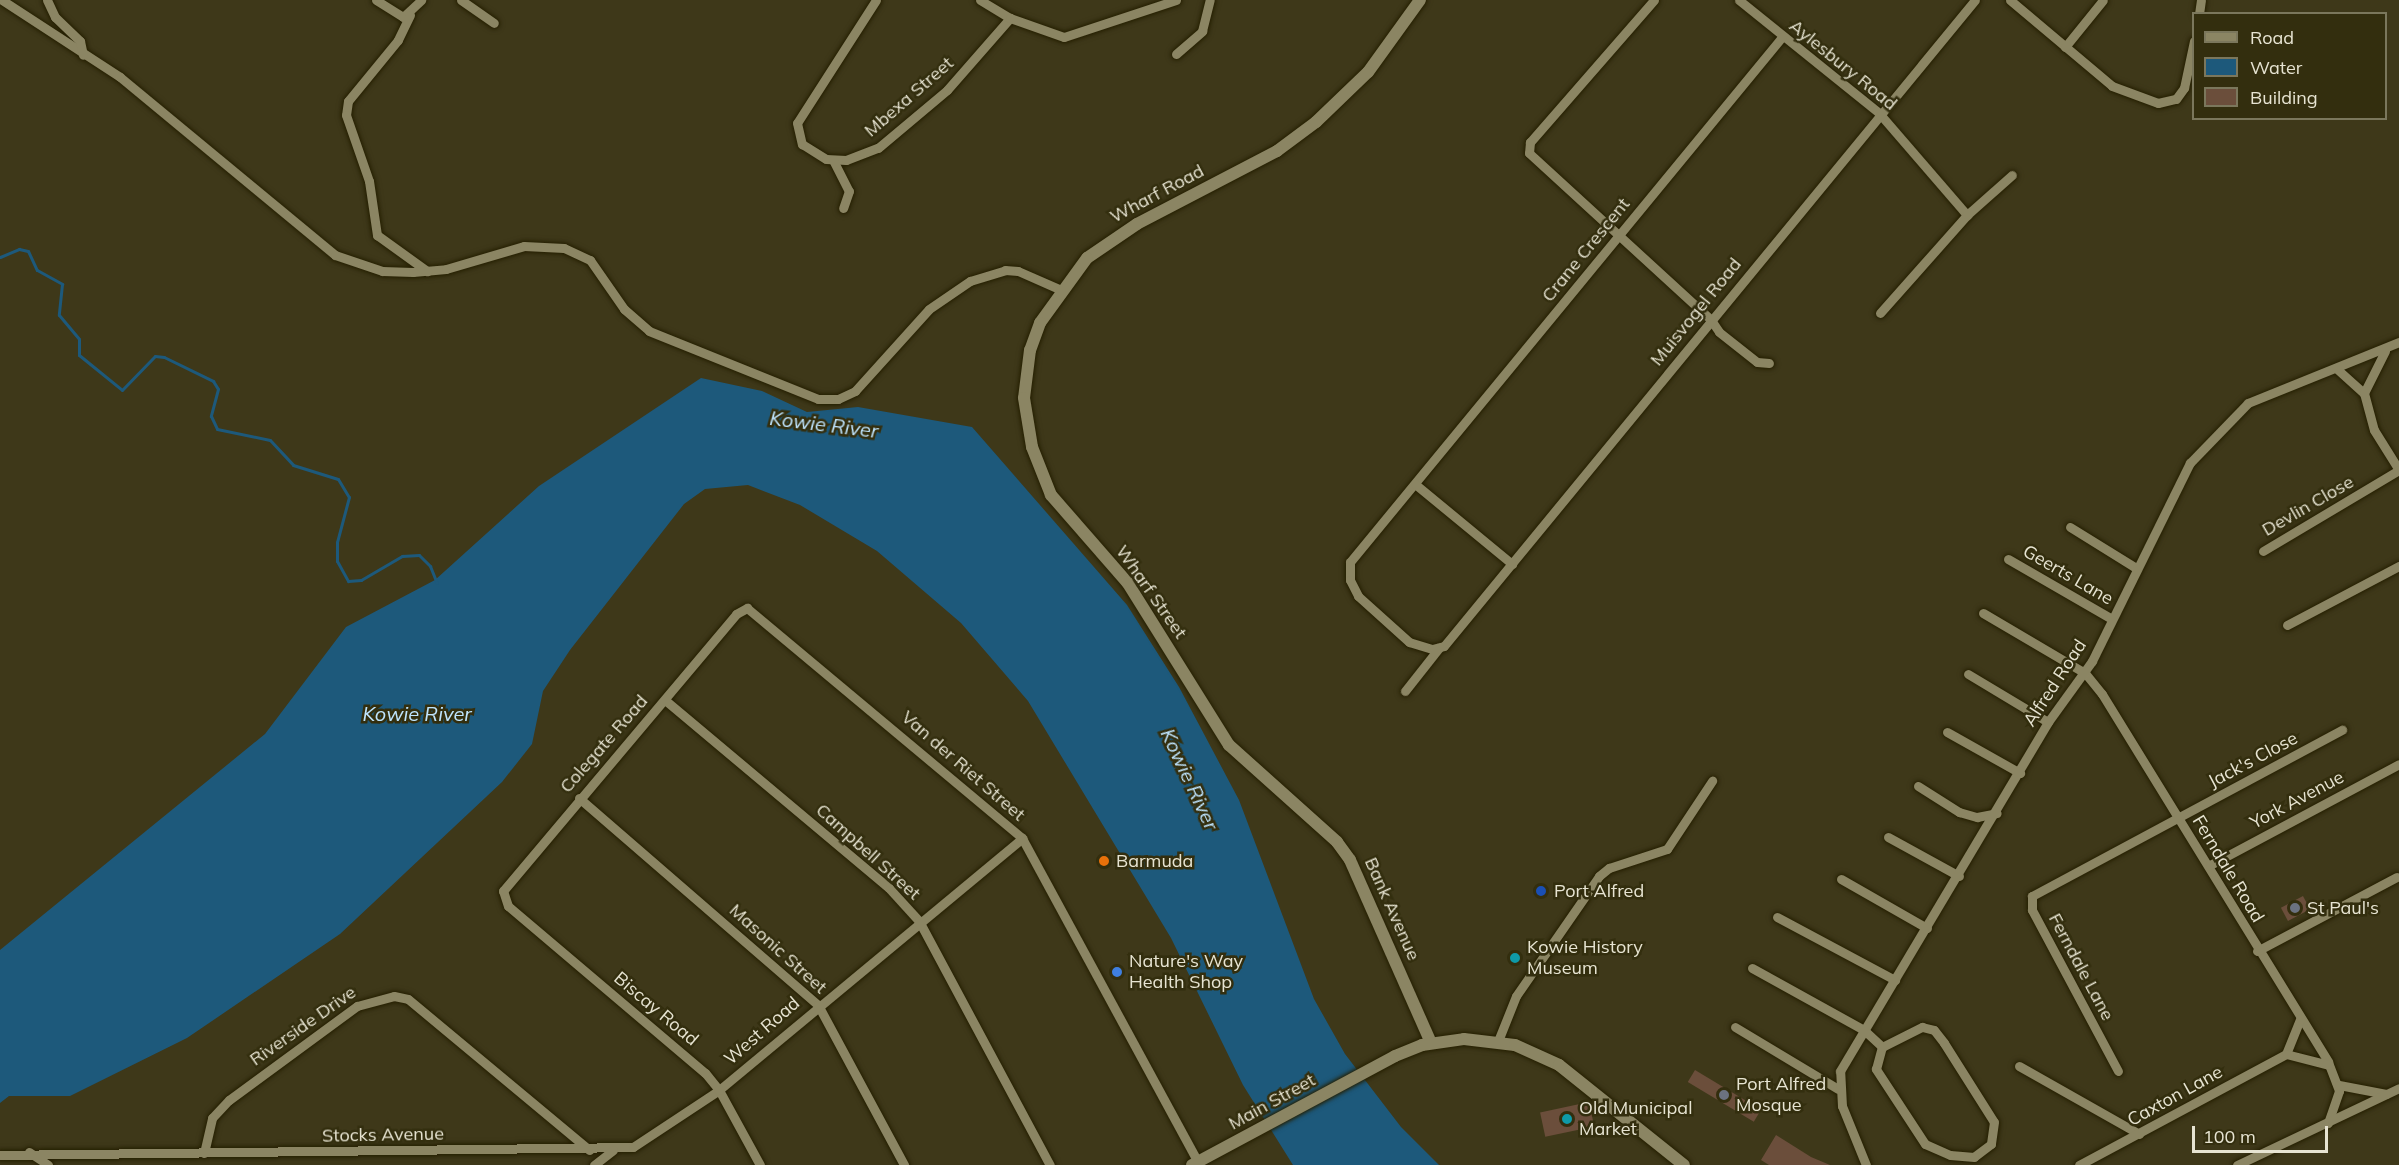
<!DOCTYPE html>
<style>
body{margin:0}
#map{position:relative;width:2399px;height:1165px;overflow:hidden;background:#3e3819;font-family:Mulish,sans-serif}
div>[style]{position:absolute}
[style*='--x']{left:calc(var(--x)*1px);top:calc(var(--y)*1px);width:calc(var(--w)*1px);rotate:calc(var(--a)*1deg)}
.water>*{inset:0;background:#1d597b}
.stream>*{height:3px;margin:-1.5px;padding:0 1.5px;transform-origin:1.5px;border-radius:1.5px;background:#1d597b}
.building>*{inset:0;background:#6b4e3b;transform-origin:0 0}
.roads{filter:drop-shadow(0 0 2px #251f01) drop-shadow(0 0 2px #251f01)}
.minor>*{height:9px;margin:-4.5px;padding:0 4.5px;transform-origin:4.5px;border-radius:4.5px;background:#8b8563}
.tertiary>*{height:12px;margin:-6px;padding:0 6px;transform-origin:6px;border-radius:6px;background:#8b8563}
.dots>*{width:16px;height:16px;translate:-50% -50%;box-sizing:border-box;border:3px solid #332e0e;border-radius:50%}
span{translate:-50% -50%;white-space:nowrap;text-align:center;line-height:1.15;-webkit-text-stroke:5px #332e0e;paint-order:stroke}
.street-label{font-size:18px;color:#e7e4d2}
.poi-label{font-size:18px;color:#e7e4d2}
.left{translate:0 -50%;text-align:left}
.water-label{font-size:20px;color:#bee4fe;font-style:italic}
.legend{position:absolute;left:2192px;top:12px;width:195px;height:108px;box-sizing:border-box;background:#332e0e;border:2px solid #7b775c;margin:0;padding:8px 10px;list-style:none;font-size:18px;color:#e7e4d2}
.legend li{display:flex;align-items:center;gap:12px;height:30px}
.legend b{width:30px;border:2px solid #7b775c}
.scale{position:absolute;left:2192px;top:1126px;width:136px;height:27px;box-sizing:border-box;border:3px solid #e7e4d2;border-top:0;padding-left:8px;font-size:18px;line-height:21px;white-space:nowrap;color:#e7e4d2;-webkit-text-stroke:4px #332e0e;paint-order:stroke}
</style>
<div id="map">
<div class="water">
<div style="clip-path:polygon(701px 378px,762px 391px,807px 412px,858px 407px,972px 427px,1127px 605px,1179px 687px,1239px 800px,1314px 999px,1345px 1054px,1401px 1127px,1439px 1165px,1293px 1165px,1243px 1085px,1171px 938px,1028px 701px,961px 623px,877px 551px,800px 505px,748px 485px,705px 489px,684px 504px,570px 650px,543px 691px,532px 744px,502px 782px,340px 934px,187px 1038px,70px 1096px,9px 1096px,0 1103px,0 950px,265px 734px,346px 627px,435px 580px,539px 486px)"></div>
</div>
<div class="stream">
<div style="--x:0;--y:257;--w:21;--a:-23"></div>
<div style="--x:19;--y:249;--w:9;--a:13"></div>
<div style="--x:28;--y:251;--w:21;--a:65"></div>
<div style="--x:37;--y:270;--w:29;--a:29"></div>
<div style="--x:62;--y:284;--w:31;--a:96"></div>
<div style="--x:59;--y:315;--w:31;--a:50"></div>
<div style="--x:79;--y:339;--w:16;--a:90"></div>
<div style="--x:79;--y:355;--w:55;--a:39.1"></div>
<div style="--x:122;--y:390;--w:47;--a:-45.9"></div>
<div style="--x:155;--y:356;--w:9;--a:6"></div>
<div style="--x:164;--y:357;--w:55;--a:26.1"></div>
<div style="--x:213;--y:381;--w:9;--a:58"></div>
<div style="--x:218;--y:389;--w:28;--a:105"></div>
<div style="--x:211;--y:416;--w:14;--a:65"></div>
<div style="--x:217;--y:429;--w:54;--a:11.7"></div>
<div style="--x:270;--y:440;--w:34;--a:47"></div>
<div style="--x:293;--y:465;--w:47;--a:17.3"></div>
<div style="--x:338;--y:479;--w:21;--a:59"></div>
<div style="--x:349;--y:497;--w:47;--a:104.9"></div>
<div style="--x:337;--y:542;--w:19;--a:90"></div>
<div style="--x:337;--y:561;--w:23;--a:61"></div>
<div style="--x:348;--y:581;--w:13;--a:-4"></div>
<div style="--x:361;--y:580;--w:48;--a:-30.3"></div>
<div style="--x:402;--y:556;--w:17;--a:-3"></div>
<div style="--x:419;--y:555;--w:16;--a:45"></div>
<div style="--x:430;--y:566;--w:18;--a:68"></div>
</div>
<div class="building">
<div style="left:2303px;top:896px;width:15px;height:25px;rotate:62deg"></div>
<div style="left:1695px;top:1070px;width:77px;height:14px;rotate:31deg"></div>
<div style="left:1589px;top:1102px;width:25px;height:50px;rotate:78deg"></div>
<div style="clip-path:polygon(1776px 1135px,1811px 1157px,1830px 1165px,1769px 1165px,1761px 1160px)"></div>
</div>
<div class="roads">
<div class="minor">
<div style="--x:2;--y:0;--w:141;--a:33.1"></div>
<div style="--x:120;--y:77;--w:279;--a:39.6"></div>
<div style="--x:335;--y:255;--w:50;--a:18.8"></div>
<div style="--x:382;--y:271;--w:31;--a:2"></div>
<div style="--x:413;--y:272;--w:33;--a:-5"></div>
<div style="--x:446;--y:269;--w:81;--a:-16.4"></div>
<div style="--x:524;--y:246;--w:40;--a:2.9"></div>
<div style="--x:564;--y:248;--w:29;--a:25"></div>
<div style="--x:590;--y:260;--w:60;--a:55.2"></div>
<div style="--x:624;--y:309;--w:33;--a:41"></div>
<div style="--x:649;--y:331;--w:182;--a:21.9"></div>
<div style="--x:818;--y:399;--w:20;--a:0"></div>
<div style="--x:838;--y:399;--w:19;--a:-25"></div>
<div style="--x:855;--y:391;--w:110;--a:-47.9"></div>
<div style="--x:929;--y:309;--w:50;--a:-34.3"></div>
<div style="--x:970;--y:281;--w:37;--a:-17"></div>
<div style="--x:1005;--y:270;--w:13;--a:4"></div>
<div style="--x:1018;--y:271;--w:47;--a:23.8"></div>
<div style="--x:47;--y:0;--w:19;--a:65"></div>
<div style="--x:55;--y:17;--w:35;--a:44"></div>
<div style="--x:80;--y:41;--w:14;--a:78"></div>
<div style="--x:376;--y:0;--w:32;--a:32"></div>
<div style="--x:403;--y:17;--w:25;--a:-43"></div>
<div style="--x:461;--y:0;--w:40;--a:34.9"></div>
<div style="--x:876;--y:0;--w:146;--a:122.7"></div>
<div style="--x:797;--y:123;--w:22;--a:77"></div>
<div style="--x:802;--y:144;--w:28;--a:32"></div>
<div style="--x:826;--y:159;--w:20;--a:3"></div>
<div style="--x:846;--y:160;--w:34;--a:-21"></div>
<div style="--x:878;--y:148;--w:90;--a:-40"></div>
<div style="--x:947;--y:90;--w:96;--a:-48.8"></div>
<div style="--x:980;--y:0;--w:35;--a:31"></div>
<div style="--x:1010;--y:18;--w:57;--a:19.4"></div>
<div style="--x:1064;--y:37;--w:118;--a:-18.3"></div>
<div style="--x:1654;--y:0;--w:189;--a:131.1"></div>
<div style="--x:1530;--y:142;--w:11;--a:95"></div>
<div style="--x:1529;--y:153;--w:247;--a:42.5"></div>
<div style="--x:1711;--y:320;--w:14;--a:56"></div>
<div style="--x:1719;--y:332;--w:48;--a:38.3"></div>
<div style="--x:1757;--y:362;--w:12;--a:5"></div>
<div style="--x:1739;--y:0;--w:180;--a:38.9"></div>
<div style="--x:1879;--y:113;--w:135;--a:49.2"></div>
<div style="--x:2010;--y:0;--w:133;--a:40.1"></div>
<div style="--x:2112;--y:86;--w:49;--a:20.3"></div>
<div style="--x:2158;--y:103;--w:18;--a:-13"></div>
<div style="--x:2176;--y:99;--w:14;--a:-54"></div>
<div style="--x:2184;--y:88;--w:48;--a:-78"></div>
<div style="--x:2199;--y:14;--w:14;--a:-82"></div>
<div style="--x:410;--y:15;--w:28;--a:116"></div>
<div style="--x:398;--y:40;--w:79;--a:129.3"></div>
<div style="--x:348;--y:101;--w:14;--a:98"></div>
<div style="--x:346;--y:115;--w:70;--a:70.8"></div>
<div style="--x:369;--y:181;--w:55;--a:81.6"></div>
<div style="--x:377;--y:235;--w:62;--a:35.8"></div>
<div style="--x:1782;--y:37;--w:680;--a:129.45"></div>
<div style="--x:1350;--y:562;--w:18;--a:90"></div>
<div style="--x:1350;--y:580;--w:18;--a:63"></div>
<div style="--x:1358;--y:596;--w:69;--a:42"></div>
<div style="--x:1409;--y:642;--w:24;--a:17"></div>
<div style="--x:1432;--y:649;--w:12;--a:-14"></div>
<div style="--x:1444;--y:646;--w:836;--a:-50.58"></div>
<div style="--x:2065;--y:47;--w:60;--a:-51"></div>
<div style="--x:1176;--y:54;--w:35;--a:-41"></div>
<div style="--x:1202;--y:31;--w:32;--a:-76"></div>
<div style="--x:833;--y:160;--w:35;--a:63"></div>
<div style="--x:849;--y:191;--w:18;--a:109"></div>
<div style="--x:1880;--y:313;--w:131;--a:-48.4"></div>
<div style="--x:1967;--y:215;--w:60;--a:-41.6"></div>
<div style="--x:2337;--y:369;--w:36;--a:42"></div>
<div style="--x:2364;--y:393;--w:38;--a:75"></div>
<div style="--x:2374;--y:430;--w:47;--a:58"></div>
<div style="--x:2364;--y:393;--w:47;--a:-63.4"></div>
<div style="--x:1415;--y:484;--w:126;--a:39.5"></div>
<div style="--x:2070;--y:527;--w:78;--a:31.8"></div>
<div style="--x:2263;--y:551;--w:158;--a:-30.8"></div>
<div style="--x:2008;--y:559;--w:120;--a:30"></div>
<div style="--x:1983;--y:613;--w:118;--a:30.5"></div>
<div style="--x:2085;--y:673;--w:27;--a:51"></div>
<div style="--x:2102;--y:694;--w:432;--a:58.4"></div>
<div style="--x:2328;--y:1062;--w:31;--a:69"></div>
<div style="--x:2339;--y:1091;--w:34;--a:109"></div>
<div style="--x:2287;--y:625;--w:127;--a:-27.8"></div>
<div style="--x:1968;--y:674;--w:93;--a:31"></div>
<div style="--x:1405;--y:691;--w:55;--a:-51.7"></div>
<div style="--x:665;--y:700;--w:292;--a:40"></div>
<div style="--x:889;--y:888;--w:45;--a:47.7"></div>
<div style="--x:919;--y:921;--w:277;--a:61.8"></div>
<div style="--x:1947;--y:732;--w:84;--a:29.3"></div>
<div style="--x:1918;--y:786;--w:49;--a:32.4"></div>
<div style="--x:1959;--y:812;--w:19;--a:16"></div>
<div style="--x:1977;--y:817;--w:20;--a:-11"></div>
<div style="--x:579;--y:798;--w:316;--a:40.9"></div>
<div style="--x:818;--y:1005;--w:182;--a:61.7"></div>
<div style="--x:1888;--y:837;--w:81;--a:28.8"></div>
<div style="--x:2210;--y:865;--w:214;--a:-28.1"></div>
<div style="--x:1841;--y:879;--w:99;--a:29.7"></div>
<div style="--x:1777;--y:917;--w:134;--a:28.1"></div>
<div style="--x:2257;--y:951;--w:158;--a:-27.9"></div>
<div style="--x:1752;--y:968;--w:128;--a:29"></div>
<div style="--x:1864;--y:1030;--w:25;--a:43"></div>
<div style="--x:1735;--y:1027;--w:120;--a:31"></div>
<div style="--x:1922;--y:1027;--w:12;--a:14"></div>
<div style="--x:1934;--y:1030;--w:16;--a:52"></div>
<div style="--x:1944;--y:1043;--w:93;--a:57.7"></div>
<div style="--x:1994;--y:1122;--w:22;--a:98"></div>
<div style="--x:1991;--y:1144;--w:21;--a:143"></div>
<div style="--x:1974;--y:1157;--w:24;--a:-175"></div>
<div style="--x:1950;--y:1155;--w:27;--a:-156"></div>
<div style="--x:1925;--y:1144;--w:90;--a:-123.2"></div>
<div style="--x:1876;--y:1069;--w:23;--a:-75"></div>
<div style="--x:1882;--y:1047;--w:45;--a:-26.6"></div>
<div style="--x:1498;--y:1041;--w:48;--a:-68.2"></div>
<div style="--x:1516;--y:996;--w:146;--a:-55.3"></div>
<div style="--x:1599;--y:876;--w:13;--a:-39"></div>
<div style="--x:1609;--y:868;--w:61;--a:-18.1"></div>
<div style="--x:1667;--y:849;--w:82;--a:-56.5"></div>
<div style="--x:2286;--y:1054;--w:38;--a:-68"></div>
<div style="--x:2019;--y:1066;--w:138;--a:29.5"></div>
<div style="--x:2118;--y:1071;--w:183;--a:-118.1"></div>
<div style="--x:2032;--y:910;--w:14;--a:-90"></div>
<div style="--x:2032;--y:896;--w:352;--a:-28.2"></div>
<div style="--x:2339;--y:1085;--w:48;--a:10.8"></div>
<div style="--x:29;--y:1152;--w:23;--a:34"></div>
<div style="--x:204;--y:1153;--w:36;--a:-77"></div>
<div style="--x:212;--y:1118;--w:25;--a:-47"></div>
<div style="--x:229;--y:1100;--w:159;--a:-36.3"></div>
<div style="--x:357;--y:1006;--w:38;--a:-15"></div>
<div style="--x:394;--y:996;--w:14;--a:12"></div>
<div style="--x:408;--y:999;--w:236;--a:39.8"></div>
<div style="--x:0;--y:1155;--w:633;--a:-0.72"></div>
<div style="--x:633;--y:1147;--w:103;--a:-33.5"></div>
<div style="--x:719;--y:1090;--w:394;--a:-39.7"></div>
<div style="--x:594;--y:1165;--w:24;--a:-38"></div>
<div style="--x:760;--y:1165;--w:85;--a:-118.7"></div>
<div style="--x:719;--y:1090;--w:22;--a:-129"></div>
<div style="--x:705;--y:1073;--w:258;--a:-139.7"></div>
<div style="--x:508;--y:906;--w:16;--a:-108"></div>
<div style="--x:503;--y:891;--w:362;--a:-49.9"></div>
<div style="--x:736;--y:614;--w:13;--a:-29"></div>
<div style="--x:747;--y:608;--w:359;--a:39.9"></div>
<div style="--x:1022;--y:838;--w:369;--a:61.5"></div>
<div style="--x:1866;--y:1165;--w:64;--a:-112.1"></div>
<div style="--x:1842;--y:1106;--w:35;--a:-93"></div>
<div style="--x:1840;--y:1071;--w:406;--a:-59.2"></div>
<div style="--x:2048;--y:722;--w:75;--a:-54.2"></div>
<div style="--x:2092;--y:661;--w:221;--a:-63.7"></div>
<div style="--x:2190;--y:463;--w:83;--a:-46"></div>
<div style="--x:2248;--y:403;--w:163;--a:-22"></div>
<div style="--x:2079;--y:1165;--w:235;--a:-28.2"></div>
<div style="--x:2286;--y:1054;--w:44;--a:14.3"></div>
<div style="--x:2237;--y:1165;--w:179;--a:-25.4"></div>
</div>
<div class="tertiary">
<div style="--x:1420;--y:0;--w:89;--a:125.8"></div>
<div style="--x:1368;--y:72;--w:72;--a:136.1"></div>
<div style="--x:1316;--y:122;--w:49;--a:143.4"></div>
<div style="--x:1277;--y:151;--w:158;--a:152.5"></div>
<div style="--x:1137;--y:224;--w:60;--a:145.8"></div>
<div style="--x:1087;--y:258;--w:80;--a:125.9"></div>
<div style="--x:1040;--y:323;--w:29;--a:110"></div>
<div style="--x:1030;--y:350;--w:48;--a:97.1"></div>
<div style="--x:1024;--y:398;--w:50;--a:80.7"></div>
<div style="--x:1032;--y:447;--w:52;--a:68.4"></div>
<div style="--x:1051;--y:495;--w:116;--a:48.9"></div>
<div style="--x:1127;--y:582;--w:192;--a:58"></div>
<div style="--x:1229;--y:745;--w:145;--a:41.9"></div>
<div style="--x:1337;--y:842;--w:22;--a:54"></div>
<div style="--x:1350;--y:860;--w:200;--a:66.1"></div>
<div style="--x:1192;--y:1165;--w:230;--a:-28.2"></div>
<div style="--x:1395;--y:1056;--w:29;--a:-22"></div>
<div style="--x:1422;--y:1045;--w:42;--a:-8.1"></div>
<div style="--x:1464;--y:1039;--w:51;--a:6.7"></div>
<div style="--x:1515;--y:1045;--w:48;--a:24.4"></div>
<div style="--x:1559;--y:1065;--w:160;--a:38.7"></div>
</div>
</div>
<div class="dots">
<div style="left:1104px;top:861px;background:#e8710a"></div>
<div style="left:1541px;top:891px;background:#1a4fb4"></div>
<div style="left:2295px;top:908px;background:#6b7280"></div>
<div style="left:1515px;top:958px;background:#0f9aa8"></div>
<div style="left:1117px;top:972px;background:#3f7fe0"></div>
<div style="left:1724px;top:1095px;background:#6b7280"></div>
<div style="left:1567px;top:1119px;background:#0f9aa8"></div>
</div>
<div class="street-label">
<span style="left:1843px;top:65px;rotate:39deg">Aylesbury Road</span>
<span style="left:909px;top:97px;rotate:-41deg">Mbexa Street</span>
<span style="left:1157px;top:194px;rotate:-28deg">Wharf Road</span>
<span style="left:1586px;top:250px;rotate:-51deg">Crane Crescent</span>
<span style="left:1696px;top:312px;rotate:-51deg">Muisvogel Road</span>
<span style="left:2308px;top:506px;rotate:-30deg">Devlin Close</span>
<span style="left:2068px;top:575px;rotate:30deg">Geerts Lane</span>
<span style="left:1151px;top:592px;rotate:55deg">Wharf Street</span>
<span style="left:2055px;top:683px;rotate:-57deg">Alfred Road</span>
<span style="left:604px;top:744px;rotate:-49deg">Colegate Road</span>
<span style="left:2253px;top:760px;rotate:-28deg">Jack's Close</span>
<span style="left:963px;top:766px;rotate:41deg">Van der Riet Street</span>
<span style="left:2297px;top:800px;rotate:-28deg">York Avenue</span>
<span style="left:868px;top:852px;rotate:42deg">Campbell Street</span>
<span style="left:2228px;top:869px;rotate:59deg">Ferndale Road</span>
<span style="left:1392px;top:909px;rotate:66deg">Bank Avenue</span>
<span style="left:778px;top:949px;rotate:42deg">Masonic Street</span>
<span style="left:2081px;top:967px;rotate:62deg">Ferndale Lane</span>
<span style="left:656px;top:1009px;rotate:40deg">Biscay Road</span>
<span style="left:303px;top:1026px;rotate:-35deg">Riverside Drive</span>
<span style="left:762px;top:1031px;rotate:-41deg">West Road</span>
<span style="left:2175px;top:1096px;rotate:-29deg">Caxton Lane</span>
<span style="left:1272px;top:1102px;rotate:-29deg">Main Street</span>
<span style="left:383px;top:1135px;rotate:-1deg">Stocks Avenue</span>
</div>
<div class="poi-label">
<span class="left" style="left:1116px;top:861px">Barmuda</span>
<span class="left" style="left:1554px;top:891px">Port Alfred</span>
<span class="left" style="left:2307px;top:908px">St Paul's</span>
<span class="left" style="left:1527px;top:958px">Kowie History<br>Museum</span>
<span class="left" style="left:1129px;top:972px">Nature's Way<br>Health Shop</span>
<span class="left" style="left:1736px;top:1095px">Port Alfred<br>Mosque</span>
<span class="left" style="left:1579px;top:1119px">Old Municipal<br>Market</span>
</div>
<div class="water-label">
<span style="left:824px;top:424px;rotate:7deg">Kowie River</span>
<span style="left:417px;top:713px">Kowie River</span>
<span style="left:1190px;top:779px;rotate:65deg">Kowie River</span>
</div>
<ul class="legend">
<li><b style="height:8px;background:#8b8563"></b>Road</li>
<li><b style="height:16px;background:#1d597b"></b>Water</li>
<li><b style="height:16px;background:#6b4e3b"></b>Building</li>
</ul>
<div class="scale">100 m</div>
</div>
